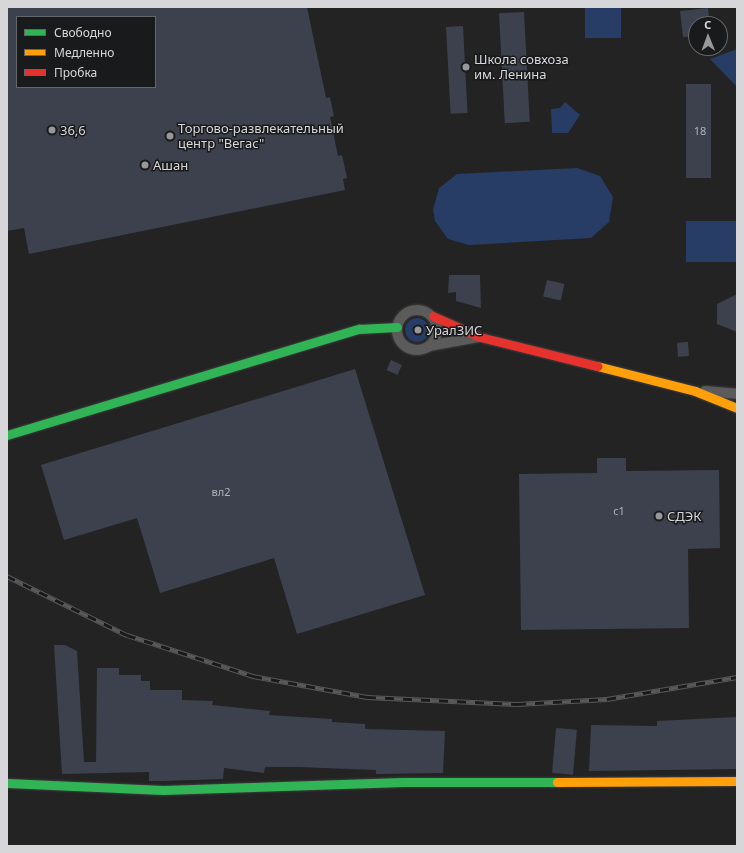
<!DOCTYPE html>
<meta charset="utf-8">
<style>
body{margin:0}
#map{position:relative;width:744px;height:853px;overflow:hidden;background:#232324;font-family:"Noto Sans",sans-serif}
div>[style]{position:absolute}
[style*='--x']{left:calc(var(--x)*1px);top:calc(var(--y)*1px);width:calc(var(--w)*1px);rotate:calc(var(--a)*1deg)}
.green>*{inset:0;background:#273d66;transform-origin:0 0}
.round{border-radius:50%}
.building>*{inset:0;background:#3c414d;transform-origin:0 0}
.roads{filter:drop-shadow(0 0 1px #3d3d3e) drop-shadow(0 0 1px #3d3d3e)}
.street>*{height:10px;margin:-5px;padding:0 5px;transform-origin:5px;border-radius:5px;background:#5b5b5c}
.street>.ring{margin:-5px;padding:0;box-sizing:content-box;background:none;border:10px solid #5b5b5c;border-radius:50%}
.fast>*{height:9px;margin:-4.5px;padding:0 4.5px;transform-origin:4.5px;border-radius:4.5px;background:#30b455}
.slow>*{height:9px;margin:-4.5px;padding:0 4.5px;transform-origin:4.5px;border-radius:4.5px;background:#ff9f0a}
.jam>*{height:9px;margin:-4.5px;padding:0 4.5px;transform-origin:4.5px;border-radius:4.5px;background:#e5322d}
.rail>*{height:4.5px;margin-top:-2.25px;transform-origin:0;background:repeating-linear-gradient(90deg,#191a1c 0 9px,#59595a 0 18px);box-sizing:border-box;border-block:1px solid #59595a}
.dots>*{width:11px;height:11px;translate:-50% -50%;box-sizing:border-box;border:2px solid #191a1c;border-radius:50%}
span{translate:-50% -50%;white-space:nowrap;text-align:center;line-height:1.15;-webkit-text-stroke:3px #191a1c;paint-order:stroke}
.number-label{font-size:11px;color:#b0b2b6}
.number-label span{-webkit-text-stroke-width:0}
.poi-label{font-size:13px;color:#d7d7d9}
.left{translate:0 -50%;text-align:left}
.frame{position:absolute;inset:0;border:8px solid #d7d7d9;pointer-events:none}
.legend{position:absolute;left:16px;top:16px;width:140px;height:72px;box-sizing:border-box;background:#191a1c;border:1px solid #656668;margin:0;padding:5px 7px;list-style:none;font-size:12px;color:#d7d7d9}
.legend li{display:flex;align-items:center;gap:8px;height:20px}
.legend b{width:20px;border:1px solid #656668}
.north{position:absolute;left:688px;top:16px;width:40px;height:40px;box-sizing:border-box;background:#191a1c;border:1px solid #656668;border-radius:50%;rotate:359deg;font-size:11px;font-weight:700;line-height:16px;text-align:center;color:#d7d7d9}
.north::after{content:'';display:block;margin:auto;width:14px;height:18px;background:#98989a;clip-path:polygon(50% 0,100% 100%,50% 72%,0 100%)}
</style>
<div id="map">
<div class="green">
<div style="left:585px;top:7px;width:36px;height:31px"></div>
<div style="clip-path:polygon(737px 49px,737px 87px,710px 59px)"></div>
<div style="clip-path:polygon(565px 102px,580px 115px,568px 133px,552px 133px,551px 109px,560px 108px)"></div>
<div style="clip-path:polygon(577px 168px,600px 176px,613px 197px,609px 222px,591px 238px,469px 245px,448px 239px,435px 221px,433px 210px,439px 188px,457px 174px)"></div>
<div style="left:737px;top:221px;width:41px;height:51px;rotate:90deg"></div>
<div class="round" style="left:405px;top:318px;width:24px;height:24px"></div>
</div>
<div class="building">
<div style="clip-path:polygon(evenodd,7px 7px,307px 7px,326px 98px,330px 97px,334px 116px,330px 117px,338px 156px,342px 155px,347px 178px,343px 179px,345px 190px,29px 254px,24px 228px,7px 231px,7px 7px,17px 17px,155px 17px,155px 87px,17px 87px,17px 17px)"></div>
<div style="clip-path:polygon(708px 8px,710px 24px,696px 24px,696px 36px,683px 37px,680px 11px)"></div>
<div style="left:524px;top:12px;width:110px;height:25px;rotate:87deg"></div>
<div style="left:463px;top:26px;width:87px;height:17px;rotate:87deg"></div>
<div style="left:686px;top:84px;width:25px;height:94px"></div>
<div style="clip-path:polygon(449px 275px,480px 275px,481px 308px,456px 301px,456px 292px,448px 293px)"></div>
<div style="left:547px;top:280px;width:18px;height:17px;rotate:13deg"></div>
<div style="clip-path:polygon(737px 294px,737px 332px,717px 324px,717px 304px)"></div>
<div style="left:688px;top:342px;width:14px;height:11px;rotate:86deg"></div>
<div style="left:391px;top:360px;width:12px;height:11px;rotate:24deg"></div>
<div style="clip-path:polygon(355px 369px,425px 595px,297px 634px,274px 558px,160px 593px,137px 518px,64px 540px,41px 465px)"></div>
<div style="clip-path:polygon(597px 458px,626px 458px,626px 471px,719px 470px,720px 548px,688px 549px,689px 628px,521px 630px,519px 474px,597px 473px)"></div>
<div style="clip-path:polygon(54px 645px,65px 645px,77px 651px,84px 762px,96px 762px,97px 668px,119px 668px,119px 675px,141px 675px,141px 681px,150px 681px,150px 690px,182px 690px,182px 700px,213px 701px,212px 705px,270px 711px,269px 715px,332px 719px,332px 722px,365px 724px,365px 729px,445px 731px,443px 773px,376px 774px,376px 770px,298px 767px,265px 767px,264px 773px,224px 768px,223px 779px,163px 781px,149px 781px,149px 772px,62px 774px)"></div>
<div style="clip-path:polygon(737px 717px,737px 769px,589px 771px,591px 725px,657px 726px,657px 721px)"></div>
<div style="left:556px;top:728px;width:21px;height:45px;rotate:5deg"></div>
</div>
<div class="roads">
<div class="street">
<div class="ring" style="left:397px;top:310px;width:30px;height:30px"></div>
<div style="--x:429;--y:346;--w:50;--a:-10.4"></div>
<div style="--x:705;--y:391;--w:32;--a:5"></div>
</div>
<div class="fast">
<div style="--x:7;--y:435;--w:368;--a:-16.8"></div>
<div style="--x:359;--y:329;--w:38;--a:-3"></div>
<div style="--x:7;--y:783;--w:156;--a:2.6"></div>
<div style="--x:163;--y:790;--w:240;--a:-1.9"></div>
<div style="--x:403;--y:782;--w:154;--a:0"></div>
</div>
<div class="slow">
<div style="--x:597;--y:366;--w:101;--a:14.3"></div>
<div style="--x:695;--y:391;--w:45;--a:22"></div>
<div style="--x:557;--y:782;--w:180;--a:-0.3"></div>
</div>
<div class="jam">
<div style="--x:433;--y:316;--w:51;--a:24.1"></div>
<div style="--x:480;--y:337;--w:121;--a:13.9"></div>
</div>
</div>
<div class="rail">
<div style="--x:7;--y:576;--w:134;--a:26.2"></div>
<div style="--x:127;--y:635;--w:133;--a:18"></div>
<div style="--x:253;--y:676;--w:116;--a:10.4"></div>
<div style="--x:367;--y:697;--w:150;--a:2.7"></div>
<div style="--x:517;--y:704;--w:90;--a:-3.2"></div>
<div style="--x:607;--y:699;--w:132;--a:-9.6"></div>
</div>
<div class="dots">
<div style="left:466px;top:67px;background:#98989a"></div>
<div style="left:52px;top:130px;background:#98989a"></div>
<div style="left:170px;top:136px;background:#98989a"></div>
<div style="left:145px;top:165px;background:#98989a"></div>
<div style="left:418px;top:330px;background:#98989a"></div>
<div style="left:659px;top:516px;background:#98989a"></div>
</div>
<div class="number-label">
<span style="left:700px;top:131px">18</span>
<span style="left:221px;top:492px">вл2</span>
<span style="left:619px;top:511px">с1</span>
</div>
<div class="poi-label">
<span class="left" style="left:474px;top:67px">Школа совхоза<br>им. Ленина</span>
<span class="left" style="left:178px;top:136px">Торгово-развлекательный<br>центр "Вегас"</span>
<span class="left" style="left:60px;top:130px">36,6</span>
<span class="left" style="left:153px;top:165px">Ашан</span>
<span class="left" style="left:426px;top:330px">УралЗИС</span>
<span class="left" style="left:667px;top:516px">СДЭК</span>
</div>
<div class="frame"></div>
<ul class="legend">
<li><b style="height:5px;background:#30b455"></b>Свободно</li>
<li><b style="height:5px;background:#ff9f0a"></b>Медленно</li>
<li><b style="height:5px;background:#e5322d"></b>Пробка</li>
</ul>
<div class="north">С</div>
</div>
